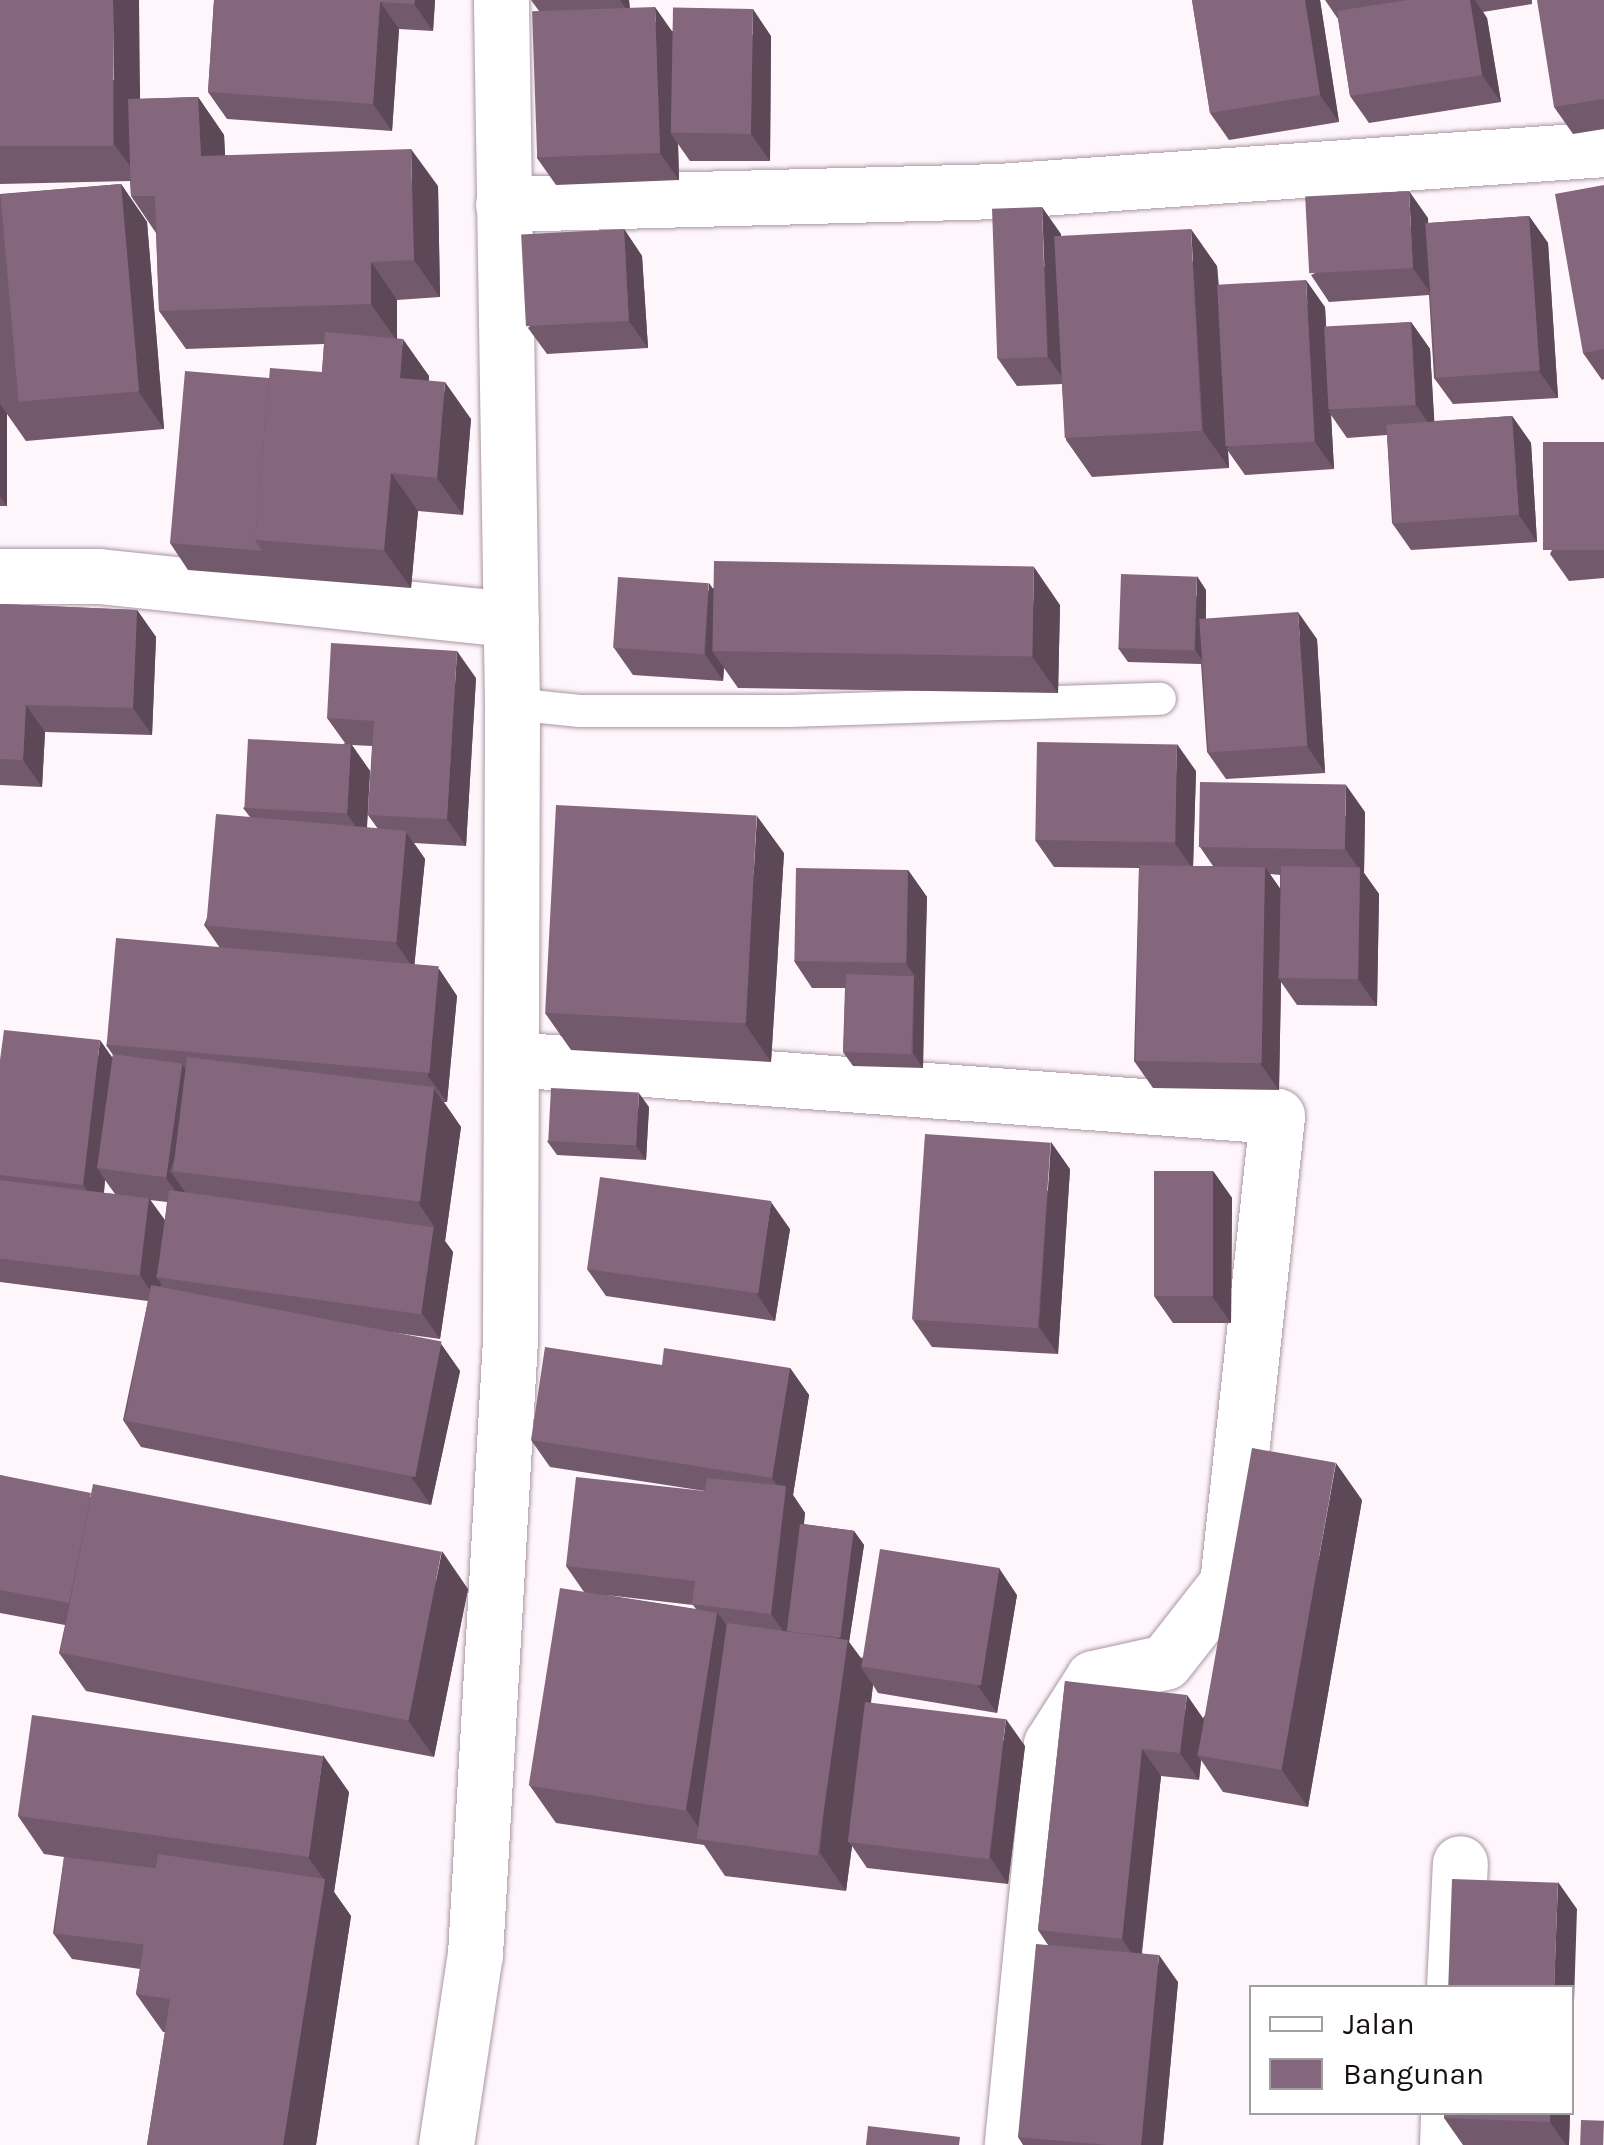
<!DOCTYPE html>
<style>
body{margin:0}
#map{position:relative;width:1604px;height:2145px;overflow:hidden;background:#fff6fc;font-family:Karla,sans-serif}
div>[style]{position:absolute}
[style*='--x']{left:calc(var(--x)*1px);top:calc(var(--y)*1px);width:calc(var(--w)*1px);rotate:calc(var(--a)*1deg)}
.roads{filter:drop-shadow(0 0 2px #aa96a4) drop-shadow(0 0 2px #aa96a4)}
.service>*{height:32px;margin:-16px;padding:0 16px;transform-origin:16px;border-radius:16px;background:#fff}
.minor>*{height:55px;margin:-27.5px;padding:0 27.5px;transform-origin:27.5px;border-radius:27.5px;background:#fff}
.tertiary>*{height:55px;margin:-27.5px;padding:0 27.5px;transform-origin:27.5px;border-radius:27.5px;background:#fff}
.wall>*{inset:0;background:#72596c}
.shaded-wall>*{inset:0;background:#5d4858}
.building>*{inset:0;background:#85677d;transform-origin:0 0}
span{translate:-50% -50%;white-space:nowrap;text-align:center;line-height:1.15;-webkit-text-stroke:10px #fff;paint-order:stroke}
.legend{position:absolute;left:1249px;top:1985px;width:325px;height:130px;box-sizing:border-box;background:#fff;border:2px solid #a19fa1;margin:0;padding:12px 18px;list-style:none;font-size:30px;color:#150e13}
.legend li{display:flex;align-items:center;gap:20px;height:50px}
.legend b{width:50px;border:2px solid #a19fa1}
</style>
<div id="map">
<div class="roads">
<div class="service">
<div style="--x:512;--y:704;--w:68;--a:5.9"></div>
<div style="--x:580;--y:711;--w:209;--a:0"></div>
<div style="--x:789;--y:711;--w:371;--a:-1.9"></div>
</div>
<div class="minor">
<div style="--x:503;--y:204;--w:495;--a:-1.5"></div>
<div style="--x:998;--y:191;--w:607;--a:-3.96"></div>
<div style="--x:0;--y:576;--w:99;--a:0"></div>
<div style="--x:99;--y:576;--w:414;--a:6"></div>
<div style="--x:511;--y:1059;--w:768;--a:4.26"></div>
<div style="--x:1277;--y:1116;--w:470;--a:96.1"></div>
<div style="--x:1227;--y:1583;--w:100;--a:128.1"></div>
<div style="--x:1165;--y:1662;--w:74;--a:167.5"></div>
<div style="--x:1093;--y:1678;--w:78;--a:122.5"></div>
<div style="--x:1051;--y:1744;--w:403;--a:95.6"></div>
<div style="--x:1454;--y:1988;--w:125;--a:-87.3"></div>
<div style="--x:1447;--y:2145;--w:33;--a:-88"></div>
</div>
<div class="tertiary">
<div style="--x:446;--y:2145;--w:193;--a:-81.4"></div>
<div style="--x:475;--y:1954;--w:615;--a:-86.74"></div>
<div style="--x:510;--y:1340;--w:636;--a:-89.82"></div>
<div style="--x:512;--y:704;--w:704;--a:-90.9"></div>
</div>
</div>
<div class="wall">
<div style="clip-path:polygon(0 0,140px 99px,198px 97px,224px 135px,225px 155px,438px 186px,440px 297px,397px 300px,397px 338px,429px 376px,429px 381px,471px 419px,463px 515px,418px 511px,411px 588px,188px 570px,170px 543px,269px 378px,322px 372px,324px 344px,186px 349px,159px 311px,156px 233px,131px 196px,130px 181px,0 184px)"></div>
<div style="clip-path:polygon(214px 0,435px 0,433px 31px,399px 29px,392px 131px,227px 119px,208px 92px)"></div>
<div style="clip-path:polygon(531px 0,629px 0,630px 8px,672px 31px,771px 36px,770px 161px,690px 161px,678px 144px,679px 180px,556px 185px,537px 158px,539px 11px)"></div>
<div style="clip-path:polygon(1192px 0,1320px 0,1339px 122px,1229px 140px,1210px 113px)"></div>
<div style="clip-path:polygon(1325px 0,1532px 0,1532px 4px,1483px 12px,1487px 18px,1501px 102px,1369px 123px,1350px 96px,1338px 19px)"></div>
<div style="clip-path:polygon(1604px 0,1604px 129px,1573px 134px,1554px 107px)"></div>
<div style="clip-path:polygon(121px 184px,147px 222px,164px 429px,26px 441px,7px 414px,7px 506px,0 506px,0 194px)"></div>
<div style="clip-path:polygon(1604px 185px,1604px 379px,1602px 380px,1583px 353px)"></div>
<div style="clip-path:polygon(1529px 216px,1548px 243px,1558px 398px,1453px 404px,1434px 378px,1429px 295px,1329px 302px,1311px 275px,1428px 218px,1428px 223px)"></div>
<div style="clip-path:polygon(624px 229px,642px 256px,648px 348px,547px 354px,528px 328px)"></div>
<div style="clip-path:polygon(1061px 234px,1061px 237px,1217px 266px,1219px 286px,1325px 307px,1326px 328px,1411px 322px,1430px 349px,1434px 421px,1512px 416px,1531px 443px,1537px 542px,1411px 550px,1392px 523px,1387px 435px,1347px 438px,1331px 415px,1334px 469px,1245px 475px,1228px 451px,1229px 468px,1092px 477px,1066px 440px,1062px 384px,1017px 386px,998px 359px)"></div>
<div style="clip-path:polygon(1604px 442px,1604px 578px,1569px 581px,1550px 554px)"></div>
<div style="clip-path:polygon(713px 588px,1060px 605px,1058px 693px,738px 688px,724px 668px,723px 681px,633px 675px,614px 648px)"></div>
<div style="clip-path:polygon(1206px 590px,1206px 619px,1317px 639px,1325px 773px,1226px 779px,1207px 752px,1201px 664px,1128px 662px,1118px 648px)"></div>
<div style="clip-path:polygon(0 604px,137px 610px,156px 637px,152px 735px,45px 732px,42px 787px,0 785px)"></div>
<div style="clip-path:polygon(evenodd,476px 678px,466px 846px,414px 843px,425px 859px,414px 967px,439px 969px,457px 996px,447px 1102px,444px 1102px,461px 1127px,445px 1241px,453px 1252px,440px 1339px,375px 1330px,441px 1344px,460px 1371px,431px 1505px,141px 1447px,123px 1420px,148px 1301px,0 1282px,0 1060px,112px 1058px,113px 1055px,106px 1045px,220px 948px,204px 925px,250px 817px,243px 808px,345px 743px,327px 718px,476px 678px,352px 745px,372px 746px,368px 815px,378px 829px,367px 828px,370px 771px,352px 745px,476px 678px,105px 1180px,115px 1194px,104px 1193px,105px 1180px,476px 678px,150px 1200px,167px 1202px,165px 1220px,150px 1200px)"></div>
<div style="clip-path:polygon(evenodd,1196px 771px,1193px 866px,1213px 866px,1200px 847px,1365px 812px,1364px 873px,1379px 894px,1377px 1006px,1297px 1005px,1281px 982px,1279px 1090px,1153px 1088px,1134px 1061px,1139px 868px,1054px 867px,1035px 840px,1196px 771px,1270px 874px,1280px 875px,1280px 889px,1270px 874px)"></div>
<div style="clip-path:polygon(784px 853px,771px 1062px,571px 1050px,545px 1013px)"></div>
<div style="clip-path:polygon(908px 870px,927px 897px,923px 1068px,853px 1066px,843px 1052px,845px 988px,812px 988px,794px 961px)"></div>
<div style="clip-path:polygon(649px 1107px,646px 1160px,557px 1155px,547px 1141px)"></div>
<div style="clip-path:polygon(1070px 1169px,1058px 1354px,932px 1347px,913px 1320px)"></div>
<div style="clip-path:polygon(1213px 1171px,1232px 1198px,1231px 1323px,1173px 1323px,1154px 1296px)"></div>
<div style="clip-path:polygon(790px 1229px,775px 1321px,606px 1296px,587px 1269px)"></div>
<div style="clip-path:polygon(evenodd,662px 1365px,790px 1368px,809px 1395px,793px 1495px,805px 1513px,804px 1524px,854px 1531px,864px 1545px,849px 1642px,861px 1658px,1017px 1595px,997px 1713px,878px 1693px,873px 1685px,871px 1703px,1025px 1746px,1008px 1884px,867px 1868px,852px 1846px,846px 1891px,725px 1876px,704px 1845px,556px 1823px,530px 1786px,584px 1592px,566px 1566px,705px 1491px,550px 1467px,531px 1440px,662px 1365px,606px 1595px,693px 1605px,696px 1609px,606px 1595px)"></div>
<div style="clip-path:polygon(0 1475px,468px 1589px,434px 1757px,86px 1691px,59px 1653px,65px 1625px,0 1613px)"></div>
<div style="clip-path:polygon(1362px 1500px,1308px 1807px,1223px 1792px,1201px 1760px,1199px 1780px,1161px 1776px,1142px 1953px,1178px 1982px,1163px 2145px,1023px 2145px,1018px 2137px,1048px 1945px,1038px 1930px,1065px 1681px,1203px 1718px)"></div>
<div style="clip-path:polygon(349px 1792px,334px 1892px,351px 1916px,316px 2145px,147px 2145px,165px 2032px,163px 2032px,136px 1994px,140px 1969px,72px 1959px,53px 1933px,64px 1857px,44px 1854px,18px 1816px)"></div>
<div style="clip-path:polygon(1570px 2112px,1569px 2145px,1463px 2145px,1444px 2118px)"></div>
</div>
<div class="shaded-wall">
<div style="clip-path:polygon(113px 0,139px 0,141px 181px,114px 144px)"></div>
<div style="clip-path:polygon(415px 0,435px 0,433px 31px,414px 4px)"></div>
<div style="clip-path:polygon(620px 0,629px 0,630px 14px)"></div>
<div style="clip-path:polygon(1305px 0,1320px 0,1339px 122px,1320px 95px)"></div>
<div style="clip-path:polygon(1470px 0,1475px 0,1487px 18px,1501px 102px,1482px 75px)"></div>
<div style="clip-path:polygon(380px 2px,399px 29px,392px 131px,373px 104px)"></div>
<div style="clip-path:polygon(655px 7px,674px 34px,671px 134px,678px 144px,679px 180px,660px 153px)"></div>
<div style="clip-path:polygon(753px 9px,771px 36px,770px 161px,751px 134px)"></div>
<div style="clip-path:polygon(198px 97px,224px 135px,227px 194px,201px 156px)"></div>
<div style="clip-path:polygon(411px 149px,438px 186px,440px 297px,414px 260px)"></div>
<div style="clip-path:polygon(121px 184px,147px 222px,164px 429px,138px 391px)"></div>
<div style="clip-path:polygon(1409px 191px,1428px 218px,1432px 295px,1413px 268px)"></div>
<div style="clip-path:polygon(1042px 207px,1061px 234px,1067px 384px,1048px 357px)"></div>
<div style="clip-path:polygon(1529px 216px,1548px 243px,1558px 398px,1539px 371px)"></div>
<div style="clip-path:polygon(624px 229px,642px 256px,648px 348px,629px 321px)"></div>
<div style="clip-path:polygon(1191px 229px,1217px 266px,1228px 448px,1226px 448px,1228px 451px,1229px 468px,1203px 431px)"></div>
<div style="clip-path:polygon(371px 262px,397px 300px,397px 341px,371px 304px)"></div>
<div style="clip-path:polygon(1306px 280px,1325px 307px,1331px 411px,1328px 411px,1331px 415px,1334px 469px,1315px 442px)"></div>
<div style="clip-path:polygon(0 298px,0 404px,7px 414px,7px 506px,0 496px)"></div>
<div style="clip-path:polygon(1411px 322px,1430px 349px,1435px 432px,1416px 405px)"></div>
<div style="clip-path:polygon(403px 339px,429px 376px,426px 416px,400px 378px)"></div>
<div style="clip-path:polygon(445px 382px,471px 419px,463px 515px,437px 478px)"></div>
<div style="clip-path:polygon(1512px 416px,1531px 443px,1537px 542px,1519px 515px)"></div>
<div style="clip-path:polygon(391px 473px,418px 511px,411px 588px,384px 550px)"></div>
<div style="clip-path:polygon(1034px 567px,1060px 605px,1058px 693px,1032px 656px)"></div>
<div style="clip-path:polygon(1197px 576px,1206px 590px,1205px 664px,1195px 650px)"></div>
<div style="clip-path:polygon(709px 583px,728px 610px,712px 651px,724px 668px,723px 681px,705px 654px)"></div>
<div style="clip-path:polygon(137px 610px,156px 637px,152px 735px,133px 708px)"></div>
<div style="clip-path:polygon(1298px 612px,1317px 639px,1325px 773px,1307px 746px)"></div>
<div style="clip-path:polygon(457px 651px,476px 678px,466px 846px,447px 819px)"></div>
<div style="clip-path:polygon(26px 705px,45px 732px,42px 787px,23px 760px)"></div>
<div style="clip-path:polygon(351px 744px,370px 771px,366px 841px,347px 814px)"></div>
<div style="clip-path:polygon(1177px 744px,1196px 771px,1193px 869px,1174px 842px)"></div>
<div style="clip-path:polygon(1346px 785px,1365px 812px,1364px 873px,1379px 894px,1377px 1006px,1358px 979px,1360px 870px,1345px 849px)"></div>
<div style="clip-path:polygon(757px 816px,784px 853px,771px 1062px,745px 1024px)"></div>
<div style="clip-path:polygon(406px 832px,425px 859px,414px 969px,395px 942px)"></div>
<div style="clip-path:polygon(1265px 867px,1284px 894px,1278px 978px,1281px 982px,1279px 1090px,1260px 1063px)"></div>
<div style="clip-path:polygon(908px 870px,927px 897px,924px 990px,906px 963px)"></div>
<div style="clip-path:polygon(439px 969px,457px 996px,447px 1102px,428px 1076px)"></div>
<div style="clip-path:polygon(914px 976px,924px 990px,923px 1068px,913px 1053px)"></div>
<div style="clip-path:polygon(100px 1040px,119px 1067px,97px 1168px,105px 1180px,102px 1212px,83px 1185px)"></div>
<div style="clip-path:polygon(182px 1064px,201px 1091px,170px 1171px,186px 1193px,185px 1204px,166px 1178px)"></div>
<div style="clip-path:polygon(434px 1089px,461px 1127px,445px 1241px,453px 1252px,440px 1339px,421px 1312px,434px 1226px,419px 1204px)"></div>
<div style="clip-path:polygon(639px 1093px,649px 1107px,646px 1160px,636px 1146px)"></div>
<div style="clip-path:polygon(1051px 1142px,1070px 1169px,1058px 1354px,1039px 1327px)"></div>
<div style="clip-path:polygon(1213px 1171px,1232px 1198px,1231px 1323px,1212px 1296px)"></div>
<div style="clip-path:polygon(149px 1198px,168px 1225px,156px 1277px,161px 1283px,158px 1302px,140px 1275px)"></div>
<div style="clip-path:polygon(771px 1202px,790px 1229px,775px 1321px,757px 1294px)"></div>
<div style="clip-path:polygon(441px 1344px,460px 1371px,431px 1505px,412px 1478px)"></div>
<div style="clip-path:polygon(790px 1368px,809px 1395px,793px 1495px,805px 1513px,790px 1641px,771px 1614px,785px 1496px,772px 1478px)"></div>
<div style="clip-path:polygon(1336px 1463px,1362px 1500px,1308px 1807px,1281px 1769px)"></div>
<div style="clip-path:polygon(854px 1531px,864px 1545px,849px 1642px,867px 1667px,860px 1666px,873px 1685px,852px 1842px,849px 1842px,852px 1846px,846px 1891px,820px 1853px,837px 1646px)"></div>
<div style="clip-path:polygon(442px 1551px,468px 1589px,434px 1757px,408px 1720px)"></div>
<div style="clip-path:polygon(999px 1568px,1017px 1595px,997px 1713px,978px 1686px)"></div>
<div style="clip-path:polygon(717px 1612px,744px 1650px,707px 1840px,686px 1809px)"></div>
<div style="clip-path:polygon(1187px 1695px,1205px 1721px,1197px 1755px,1201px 1760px,1199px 1780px,1180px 1753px)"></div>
<div style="clip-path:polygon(1006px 1719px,1025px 1746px,1008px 1884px,990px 1857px)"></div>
<div style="clip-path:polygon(1142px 1749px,1161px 1776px,1140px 1966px,1122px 1939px)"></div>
<div style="clip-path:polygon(323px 1755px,349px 1792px,334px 1892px,351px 1916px,316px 2145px,283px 2145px,325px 1881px,308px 1857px)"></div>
<div style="clip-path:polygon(1558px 1882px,1577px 1909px,1572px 2063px,1572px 1988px,1554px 1988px)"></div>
<div style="clip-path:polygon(1159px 1955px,1178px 1982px,1163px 2145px,1141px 2145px)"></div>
<div style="clip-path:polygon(1550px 2112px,1570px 2112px,1569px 2145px,1566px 2145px,1550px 2122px)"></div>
</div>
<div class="building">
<div style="left:0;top:0;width:113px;height:146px"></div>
<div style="clip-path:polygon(214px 0,415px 0,414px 4px,380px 2px,373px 104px,208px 92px)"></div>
<div style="clip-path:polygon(1192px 0,1305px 0,1320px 95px,1210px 113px)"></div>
<div style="clip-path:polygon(1407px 0,1470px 0,1482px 75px,1350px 96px,1337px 11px)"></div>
<div style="clip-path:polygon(1537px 0,1604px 0,1604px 99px,1554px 107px)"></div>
<div style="left:655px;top:7px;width:146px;height:123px;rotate:88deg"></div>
<div style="left:753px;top:9px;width:125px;height:80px;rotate:91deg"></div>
<div style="clip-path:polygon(198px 97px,201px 156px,411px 149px,414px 260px,371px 262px,371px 304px,159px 311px,155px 196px,131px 196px,128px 99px)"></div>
<div style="left:121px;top:184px;width:208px;height:121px;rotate:85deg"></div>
<div style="clip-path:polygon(1604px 185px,1604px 349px,1583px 353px,1555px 194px)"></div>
<div style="left:1409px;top:191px;width:77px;height:104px;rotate:87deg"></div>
<div style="left:1042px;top:207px;width:150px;height:50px;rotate:88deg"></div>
<div style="left:1529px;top:216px;width:155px;height:104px;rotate:86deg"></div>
<div style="left:624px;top:229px;width:92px;height:103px;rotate:87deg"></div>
<div style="left:1191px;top:229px;width:202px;height:137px;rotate:87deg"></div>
<div style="left:1306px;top:280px;width:162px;height:89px;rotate:87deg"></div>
<div style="left:1411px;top:322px;width:83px;height:87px;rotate:87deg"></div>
<div style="clip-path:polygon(325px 332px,403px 339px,400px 378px,445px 382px,437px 478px,391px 473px,384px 550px,255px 540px,270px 368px,322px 372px)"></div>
<div style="clip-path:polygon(185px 371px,269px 378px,255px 540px,262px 551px,170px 543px)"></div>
<div style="left:1512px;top:416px;width:99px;height:126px;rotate:86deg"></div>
<div style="left:1604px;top:442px;width:108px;height:61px;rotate:90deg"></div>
<div style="left:714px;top:561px;width:320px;height:90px;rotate:1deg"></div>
<div style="left:1121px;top:574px;width:76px;height:74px;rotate:2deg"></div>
<div style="left:618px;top:577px;width:91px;height:71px;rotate:4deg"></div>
<div style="clip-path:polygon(0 604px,137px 610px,133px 708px,26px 705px,23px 760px,0 759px)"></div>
<div style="left:1298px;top:612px;width:134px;height:99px;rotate:86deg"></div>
<div style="clip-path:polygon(331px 643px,457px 651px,447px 819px,368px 815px,374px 721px,327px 718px)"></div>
<div style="left:248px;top:739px;width:103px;height:69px;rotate:3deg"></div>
<div style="left:1037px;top:742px;width:140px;height:98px;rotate:1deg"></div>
<div style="left:1200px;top:782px;width:146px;height:65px;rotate:1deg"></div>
<div style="left:556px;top:805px;width:201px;height:208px;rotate:3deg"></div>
<div style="left:216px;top:814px;width:191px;height:112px;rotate:5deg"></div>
<div style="left:1139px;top:865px;width:126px;height:196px;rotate:1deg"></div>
<div style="left:1281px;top:866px;width:79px;height:112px;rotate:1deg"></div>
<div style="left:796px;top:868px;width:112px;height:93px;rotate:1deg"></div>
<div style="left:116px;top:938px;width:324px;height:107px;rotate:5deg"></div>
<div style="left:846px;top:974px;width:68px;height:78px;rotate:2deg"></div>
<div style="clip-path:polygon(4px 1030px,100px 1040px,83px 1185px,0 1175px,0 1060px)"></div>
<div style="left:113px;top:1054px;width:70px;height:115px;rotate:8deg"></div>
<div style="left:187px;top:1057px;width:249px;height:115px;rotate:7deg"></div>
<div style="left:551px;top:1088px;width:88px;height:53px;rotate:3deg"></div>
<div style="left:925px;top:1134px;width:126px;height:186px;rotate:4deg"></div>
<div style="left:1154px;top:1171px;width:59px;height:125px"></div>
<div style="left:600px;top:1177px;width:173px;height:93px;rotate:8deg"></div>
<div style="left:0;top:1180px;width:150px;height:78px;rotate:7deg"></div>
<div style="left:169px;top:1190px;width:267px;height:88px;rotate:8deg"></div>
<div style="left:151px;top:1285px;width:296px;height:138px;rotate:11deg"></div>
<div style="clip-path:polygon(545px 1347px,662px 1365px,664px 1348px,790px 1368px,772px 1478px,531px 1440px)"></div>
<div style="left:1252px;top:1448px;width:85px;height:312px;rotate:10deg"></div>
<div style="clip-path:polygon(0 1475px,91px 1493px,69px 1603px,0 1590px)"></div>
<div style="clip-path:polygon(576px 1477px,705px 1491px,707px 1478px,786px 1486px,771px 1614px,692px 1604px,695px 1581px,566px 1566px)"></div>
<div style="left:93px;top:1484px;width:355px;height:172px;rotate:11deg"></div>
<div style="left:800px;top:1524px;width:54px;height:108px;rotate:7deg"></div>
<div style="left:880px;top:1549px;width:121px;height:119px;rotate:9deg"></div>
<div style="left:560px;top:1588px;width:159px;height:200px;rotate:9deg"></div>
<div style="left:727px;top:1623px;width:122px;height:218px;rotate:8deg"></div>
<div style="clip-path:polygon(1065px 1681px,1187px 1695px,1180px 1753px,1142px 1749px,1122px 1939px,1038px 1930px)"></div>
<div style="left:865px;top:1702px;width:142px;height:141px;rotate:7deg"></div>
<div style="left:32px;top:1715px;width:294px;height:102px;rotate:8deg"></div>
<div style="clip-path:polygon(158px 1854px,325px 1879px,283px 2145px,147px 2145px,170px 1999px,136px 1994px)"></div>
<div style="left:64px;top:1857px;width:93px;height:77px;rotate:7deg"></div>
<div style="left:1452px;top:1879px;width:106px;height:109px;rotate:2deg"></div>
<div style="clip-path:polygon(1036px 1944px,1159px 1955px,1141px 2145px,1107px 2145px,1018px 2137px)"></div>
<div style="clip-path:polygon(1444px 2112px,1550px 2112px,1550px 2122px,1444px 2118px)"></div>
<div style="left:1581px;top:2120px;width:23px;height:25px;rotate:2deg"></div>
<div style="clip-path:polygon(868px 2126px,960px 2137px,959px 2145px,866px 2145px)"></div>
</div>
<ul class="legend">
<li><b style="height:12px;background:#fff"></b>Jalan</li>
<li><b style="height:28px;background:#85677d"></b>Bangunan</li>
</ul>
</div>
